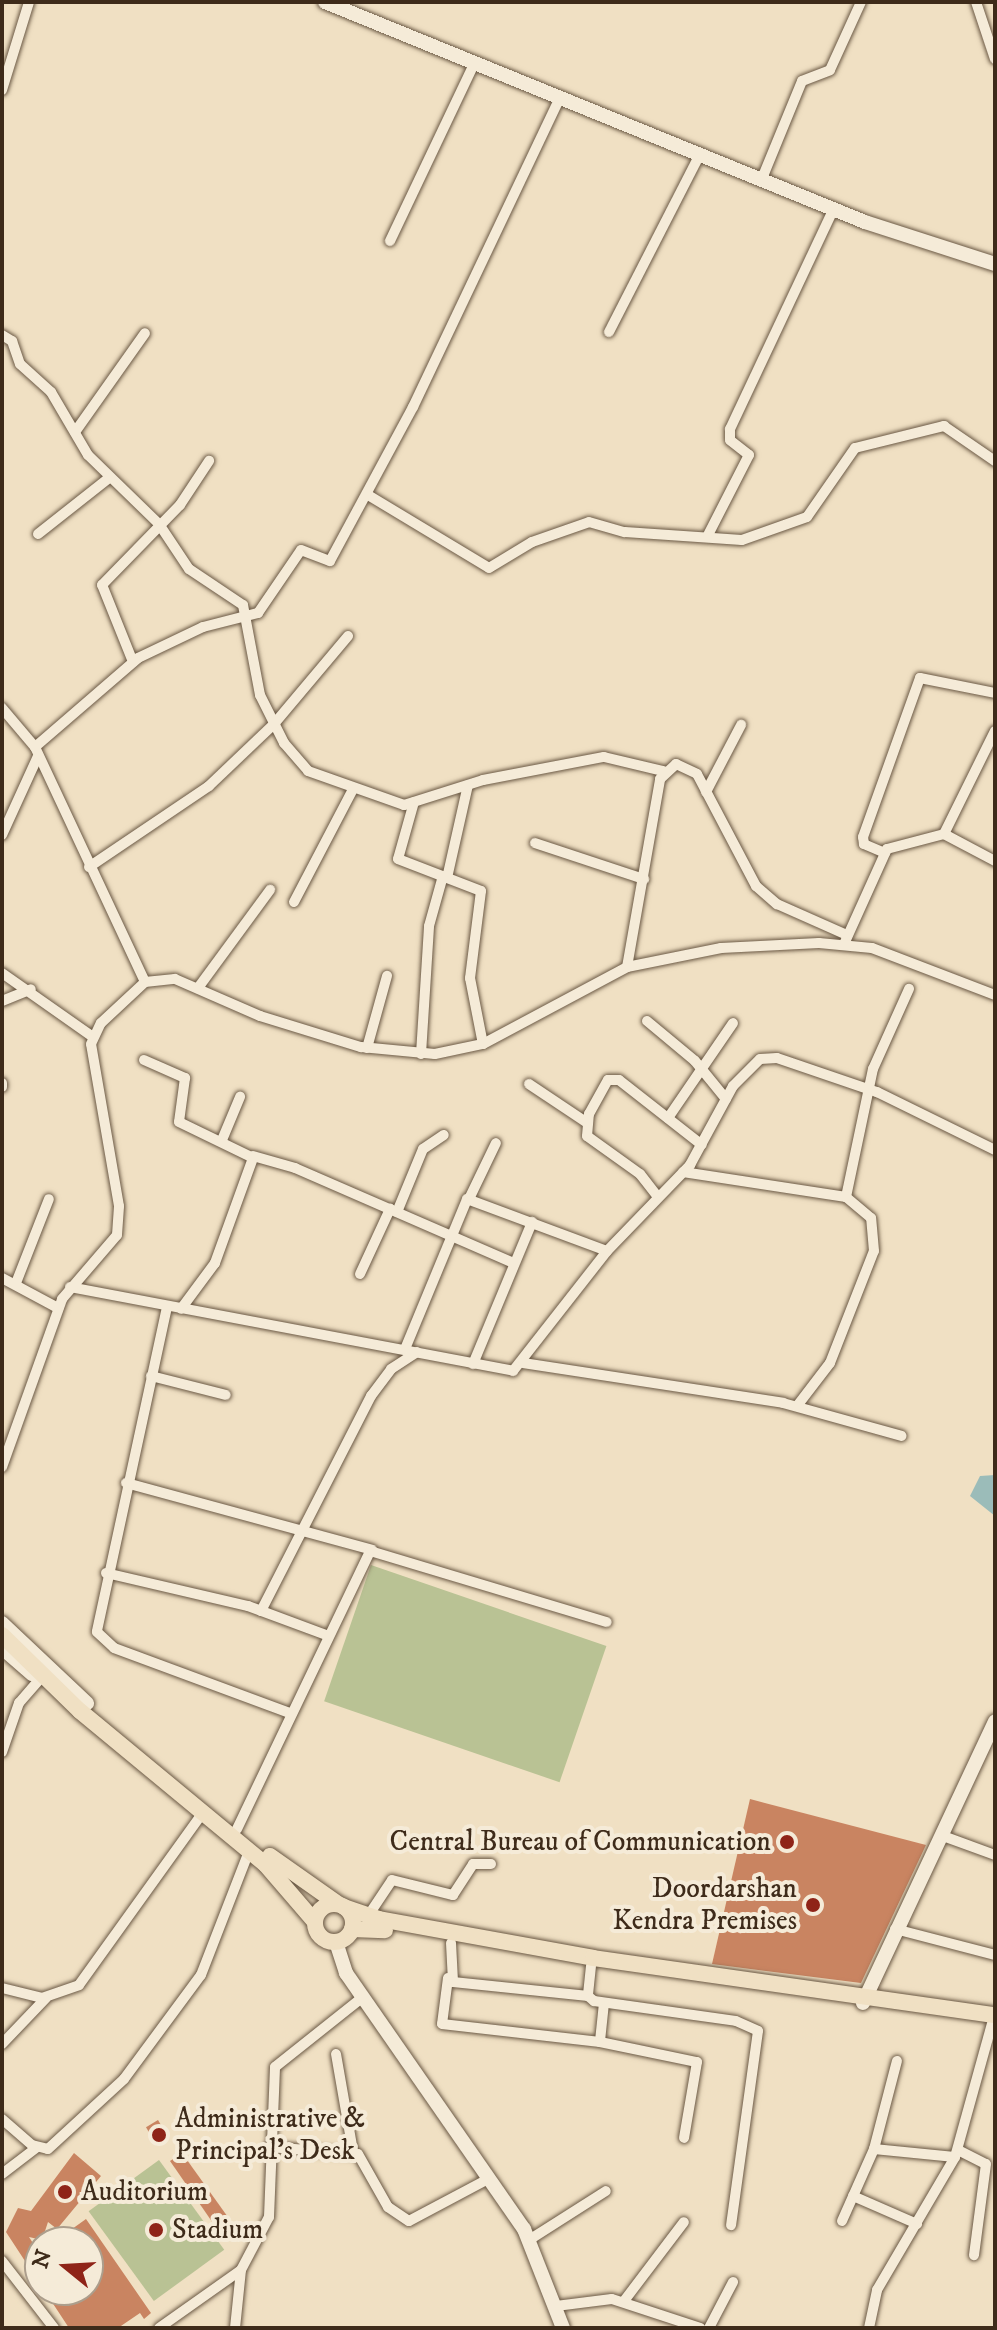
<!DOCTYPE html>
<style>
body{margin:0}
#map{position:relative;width:997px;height:2330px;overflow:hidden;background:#f0e0c3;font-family:"IM FELL DW Pica",serif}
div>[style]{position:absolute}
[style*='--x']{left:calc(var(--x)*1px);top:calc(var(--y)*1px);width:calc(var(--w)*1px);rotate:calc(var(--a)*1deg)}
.green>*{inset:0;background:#b9c294;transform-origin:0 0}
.water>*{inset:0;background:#9bbcb9}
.building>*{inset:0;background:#c98461;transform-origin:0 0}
.roads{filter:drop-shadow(0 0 2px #6a5844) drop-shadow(0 0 2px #6a5844)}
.street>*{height:10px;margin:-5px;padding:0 5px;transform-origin:5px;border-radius:5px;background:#f5ebd8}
.secondary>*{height:14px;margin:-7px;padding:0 7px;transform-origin:7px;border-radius:7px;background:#f5ebd8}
.primary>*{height:16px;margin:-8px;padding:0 8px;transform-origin:8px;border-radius:8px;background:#f0e0c3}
.primary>.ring{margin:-8px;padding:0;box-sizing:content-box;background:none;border:16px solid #f0e0c3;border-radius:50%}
.dots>*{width:22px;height:22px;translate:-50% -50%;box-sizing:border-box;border:4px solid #f5ebd8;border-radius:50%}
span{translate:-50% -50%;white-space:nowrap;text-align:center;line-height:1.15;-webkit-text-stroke:8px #f5ebd8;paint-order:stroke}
.poi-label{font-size:28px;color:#3e2b1a}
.right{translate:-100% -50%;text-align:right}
.left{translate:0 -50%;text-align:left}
.frame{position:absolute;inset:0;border:4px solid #3e2b1a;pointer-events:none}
.north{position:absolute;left:24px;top:2226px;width:80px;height:80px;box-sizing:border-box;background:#f5ebd8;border:2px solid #ac9e8c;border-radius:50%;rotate:288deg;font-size:22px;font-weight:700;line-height:32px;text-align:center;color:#3e2b1a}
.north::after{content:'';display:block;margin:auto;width:28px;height:36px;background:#8f2418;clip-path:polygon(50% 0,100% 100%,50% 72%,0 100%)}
</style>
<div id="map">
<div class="green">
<div style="left:371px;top:1565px;width:249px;height:144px;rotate:19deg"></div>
<div style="left:159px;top:2160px;width:111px;height:87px;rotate:54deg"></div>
</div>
<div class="water">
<div style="clip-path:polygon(995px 1475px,995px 1516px,970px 1496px,980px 1476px)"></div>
</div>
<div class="building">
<div style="clip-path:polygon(750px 1799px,926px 1845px,861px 1983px,712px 1964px)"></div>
<div style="left:158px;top:2120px;width:21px;height:14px;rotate:59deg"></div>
<div style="clip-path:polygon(74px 2153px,101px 2176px,57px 2229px,48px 2222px,42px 2240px,29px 2237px,40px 2254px,40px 2284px,6px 2232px,18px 2208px,31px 2211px)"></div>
<div style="clip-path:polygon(182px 2153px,230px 2220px,232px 2234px,224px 2239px,170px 2161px)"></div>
<div style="clip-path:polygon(86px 2219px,151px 2313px,144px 2319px,140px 2313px,118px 2328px,69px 2328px,44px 2290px,88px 2290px,88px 2242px,80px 2242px,72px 2229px)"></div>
</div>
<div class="roads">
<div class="street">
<div style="--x:976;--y:2;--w:60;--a:71.6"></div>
<div style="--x:2;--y:90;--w:92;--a:-72.9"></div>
<div style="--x:761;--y:181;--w:108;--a:-67.7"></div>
<div style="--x:802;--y:81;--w:30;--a:-21"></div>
<div style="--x:830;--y:70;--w:75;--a:-65.5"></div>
<div style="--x:390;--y:241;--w:196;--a:-64.6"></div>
<div style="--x:609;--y:332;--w:198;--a:-62.9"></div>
<div style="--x:2;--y:335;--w:12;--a:31"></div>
<div style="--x:12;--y:341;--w:24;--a:71"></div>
<div style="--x:20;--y:364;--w:42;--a:42.1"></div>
<div style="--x:51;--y:392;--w:73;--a:59.6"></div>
<div style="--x:88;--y:455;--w:99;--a:44.2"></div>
<div style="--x:159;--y:524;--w:54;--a:56.3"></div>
<div style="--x:189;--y:569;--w:65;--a:33.7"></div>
<div style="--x:243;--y:605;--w:92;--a:79.3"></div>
<div style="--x:260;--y:695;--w:54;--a:63.4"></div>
<div style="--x:284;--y:743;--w:37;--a:49"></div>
<div style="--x:308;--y:771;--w:102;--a:19.5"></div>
<div style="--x:404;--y:805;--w:83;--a:-17.6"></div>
<div style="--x:483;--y:780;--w:123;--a:-10.8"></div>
<div style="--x:604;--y:757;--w:61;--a:13.3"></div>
<div style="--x:75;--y:432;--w:121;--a:-54.7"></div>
<div style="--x:368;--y:495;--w:141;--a:31.1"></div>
<div style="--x:489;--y:568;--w:50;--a:-31.2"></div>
<div style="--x:532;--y:542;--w:60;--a:-19.3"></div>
<div style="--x:589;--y:522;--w:37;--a:16"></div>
<div style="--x:625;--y:532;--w:117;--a:3.9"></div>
<div style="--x:742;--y:540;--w:69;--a:-19.5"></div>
<div style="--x:807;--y:517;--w:84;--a:-55.2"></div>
<div style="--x:855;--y:448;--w:92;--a:-13.9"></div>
<div style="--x:944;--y:426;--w:62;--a:34.5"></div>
<div style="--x:38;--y:534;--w:90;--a:-38.3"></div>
<div style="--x:708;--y:535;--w:90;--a:-62.9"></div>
<div style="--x:749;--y:455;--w:24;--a:-142"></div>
<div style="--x:730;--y:440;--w:11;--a:-90"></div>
<div style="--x:730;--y:429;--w:242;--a:-64.8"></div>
<div style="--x:133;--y:662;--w:83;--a:-111.9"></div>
<div style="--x:102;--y:585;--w:112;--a:-45.7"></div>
<div style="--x:180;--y:505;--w:53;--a:-56.6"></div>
<div style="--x:2;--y:708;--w:51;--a:49.8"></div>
<div style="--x:35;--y:747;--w:259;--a:64.9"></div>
<div style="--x:35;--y:747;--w:136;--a:-40.8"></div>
<div style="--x:138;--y:658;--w:72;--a:-25.5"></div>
<div style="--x:203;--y:627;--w:57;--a:-14.3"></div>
<div style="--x:258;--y:613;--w:76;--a:-55.7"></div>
<div style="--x:301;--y:550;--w:31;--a:21"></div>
<div style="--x:330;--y:561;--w:175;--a:-61.7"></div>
<div style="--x:413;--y:407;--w:342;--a:-64.6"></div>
<div style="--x:706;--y:792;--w:76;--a:-62.4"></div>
<div style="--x:414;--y:802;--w:59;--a:105.7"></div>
<div style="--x:398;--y:859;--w:89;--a:21.1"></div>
<div style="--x:481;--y:891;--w:88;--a:97.2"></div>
<div style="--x:470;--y:978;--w:67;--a:78.9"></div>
<div style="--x:944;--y:834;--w:58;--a:27.9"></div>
<div style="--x:2;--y:835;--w:87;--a:-65.5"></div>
<div style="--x:535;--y:843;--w:115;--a:18.3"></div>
<div style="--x:885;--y:853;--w:23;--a:-157"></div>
<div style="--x:864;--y:844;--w:7;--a:-98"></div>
<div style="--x:863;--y:837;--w:169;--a:-70.3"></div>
<div style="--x:920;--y:678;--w:76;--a:11.3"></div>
<div style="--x:89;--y:867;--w:145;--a:-34"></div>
<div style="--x:209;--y:786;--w:90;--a:-43.6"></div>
<div style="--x:274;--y:724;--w:115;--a:-49.9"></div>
<div style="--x:447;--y:878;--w:95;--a:-77.3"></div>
<div style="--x:294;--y:902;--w:127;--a:-62.4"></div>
<div style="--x:845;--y:942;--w:102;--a:-65.7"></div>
<div style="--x:887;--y:849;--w:59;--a:-14.7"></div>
<div style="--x:944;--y:834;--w:115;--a:-63.7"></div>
<div style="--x:627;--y:967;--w:191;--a:-80"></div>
<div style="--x:660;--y:779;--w:22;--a:-43"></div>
<div style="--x:676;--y:764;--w:23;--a:25"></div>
<div style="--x:697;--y:774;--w:127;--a:62.2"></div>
<div style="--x:756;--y:886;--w:28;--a:41"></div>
<div style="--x:777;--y:904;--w:77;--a:23.9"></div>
<div style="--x:2;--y:973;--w:111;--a:35.1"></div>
<div style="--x:198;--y:988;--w:122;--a:-53.7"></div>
<div style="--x:2;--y:1001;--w:31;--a:-22"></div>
<div style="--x:647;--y:1021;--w:62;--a:39.8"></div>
<div style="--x:695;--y:1061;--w:49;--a:50.8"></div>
<div style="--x:367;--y:1048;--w:75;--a:-74.5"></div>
<div style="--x:421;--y:1054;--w:128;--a:-86.4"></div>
<div style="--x:429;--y:926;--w:52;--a:-74.4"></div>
<div style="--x:144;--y:1060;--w:45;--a:23.7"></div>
<div style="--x:185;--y:1078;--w:44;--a:97.8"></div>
<div style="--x:179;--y:1122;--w:82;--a:25.9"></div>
<div style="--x:253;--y:1158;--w:112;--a:109.9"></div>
<div style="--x:215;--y:1263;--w:57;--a:126.5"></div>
<div style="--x:2;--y:1083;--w:4;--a:90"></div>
<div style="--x:529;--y:1084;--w:69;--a:33.7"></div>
<div style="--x:668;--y:1118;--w:115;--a:-55.6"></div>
<div style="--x:222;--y:1140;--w:47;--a:-67.3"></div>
<div style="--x:253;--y:1156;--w:44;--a:15.9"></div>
<div style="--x:295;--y:1168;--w:238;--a:23.5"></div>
<div style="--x:683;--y:1172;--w:165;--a:8.7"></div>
<div style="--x:846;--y:1197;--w:131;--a:-78.1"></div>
<div style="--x:873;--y:1069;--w:88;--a:-65.8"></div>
<div style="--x:658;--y:1197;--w:29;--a:-128"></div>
<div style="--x:640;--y:1174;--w:65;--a:-144.4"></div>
<div style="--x:587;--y:1136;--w:22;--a:-85"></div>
<div style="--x:589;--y:1114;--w:39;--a:-61"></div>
<div style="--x:608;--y:1080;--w:11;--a:0"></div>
<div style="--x:619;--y:1080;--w:105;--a:38.1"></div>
<div style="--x:469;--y:1199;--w:62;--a:-64.3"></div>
<div style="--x:397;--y:1212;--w:68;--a:-67.6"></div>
<div style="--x:423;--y:1149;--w:25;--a:-34"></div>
<div style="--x:360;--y:1274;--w:72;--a:-65.2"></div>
<div style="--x:2;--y:1278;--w:64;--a:28.2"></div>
<div style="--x:16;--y:1283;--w:90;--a:-68.6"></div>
<div style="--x:70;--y:1287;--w:451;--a:10.7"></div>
<div style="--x:513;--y:1371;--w:152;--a:-51.9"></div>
<div style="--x:607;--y:1251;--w:120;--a:-46"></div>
<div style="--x:690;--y:1165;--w:90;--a:-61.4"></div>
<div style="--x:733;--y:1086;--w:38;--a:-45"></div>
<div style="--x:760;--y:1059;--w:17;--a:-3"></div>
<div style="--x:777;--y:1058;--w:106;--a:18.8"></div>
<div style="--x:877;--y:1092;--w:131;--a:26.2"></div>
<div style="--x:167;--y:1307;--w:332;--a:102.2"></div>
<div style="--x:97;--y:1632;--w:23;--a:43"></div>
<div style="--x:114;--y:1648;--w:188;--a:20.3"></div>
<div style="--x:405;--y:1349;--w:162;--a:-67.5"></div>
<div style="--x:467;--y:1199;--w:149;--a:20.4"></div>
<div style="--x:523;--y:1363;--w:263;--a:8.7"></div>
<div style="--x:783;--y:1403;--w:123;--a:15.5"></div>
<div style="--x:473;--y:1364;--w:154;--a:-67.4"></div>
<div style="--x:151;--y:1376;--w:77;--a:14.2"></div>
<div style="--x:797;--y:1406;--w:54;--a:-52.5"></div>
<div style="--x:830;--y:1363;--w:120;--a:-68.6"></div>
<div style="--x:874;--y:1251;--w:33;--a:-95"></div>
<div style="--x:871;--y:1218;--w:33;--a:-140"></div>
<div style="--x:2;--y:1467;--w:178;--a:-70.3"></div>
<div style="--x:62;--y:1299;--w:84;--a:-49.3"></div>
<div style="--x:117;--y:1235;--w:29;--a:-86"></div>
<div style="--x:119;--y:1206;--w:164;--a:-99.8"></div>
<div style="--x:91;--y:1044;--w:23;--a:-65"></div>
<div style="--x:101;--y:1023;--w:60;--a:-43"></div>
<div style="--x:145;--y:982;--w:30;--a:-6"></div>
<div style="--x:175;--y:979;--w:93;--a:23.5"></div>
<div style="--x:260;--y:1016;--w:106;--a:17.1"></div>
<div style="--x:361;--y:1047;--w:74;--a:5.4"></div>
<div style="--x:435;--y:1054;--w:49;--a:-11.8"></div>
<div style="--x:483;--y:1044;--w:163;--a:-28.1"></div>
<div style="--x:627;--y:967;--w:96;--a:-11.4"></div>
<div style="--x:721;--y:948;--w:98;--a:-2.9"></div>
<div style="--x:819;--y:943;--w:53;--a:5.4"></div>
<div style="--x:872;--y:948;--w:132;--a:20.9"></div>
<div style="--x:126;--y:1483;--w:255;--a:15.2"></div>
<div style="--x:106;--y:1573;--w:146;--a:13.1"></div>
<div style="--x:248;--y:1606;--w:83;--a:20.4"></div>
<div style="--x:261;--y:1611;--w:242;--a:-62.9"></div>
<div style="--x:371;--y:1396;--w:34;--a:-53"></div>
<div style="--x:391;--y:1369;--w:31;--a:-33"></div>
<div style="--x:2;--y:1752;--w:52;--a:-70.9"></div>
<div style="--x:19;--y:1703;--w:30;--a:-49"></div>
<div style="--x:237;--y:1829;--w:308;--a:-64.4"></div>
<div style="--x:370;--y:1551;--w:247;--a:16.7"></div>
<div style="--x:943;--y:1836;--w:55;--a:20.1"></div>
<div style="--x:368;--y:1916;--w:43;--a:-56.3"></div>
<div style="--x:392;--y:1880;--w:63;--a:13.8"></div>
<div style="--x:453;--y:1895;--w:37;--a:-57"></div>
<div style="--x:473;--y:1864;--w:18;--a:0"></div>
<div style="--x:895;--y:1929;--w:103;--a:14.6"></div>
<div style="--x:451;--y:1943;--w:39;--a:87"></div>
<div style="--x:453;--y:1982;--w:136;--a:5.9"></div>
<div style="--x:591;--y:1966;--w:30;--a:96"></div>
<div style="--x:588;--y:1996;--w:8;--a:40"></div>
<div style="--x:594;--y:2001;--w:143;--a:8"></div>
<div style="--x:736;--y:2021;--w:24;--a:24"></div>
<div style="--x:758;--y:2031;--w:196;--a:97.9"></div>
<div style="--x:448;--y:1978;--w:46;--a:97.4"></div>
<div style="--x:442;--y:2024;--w:159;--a:6.5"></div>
<div style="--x:2;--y:1988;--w:41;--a:14"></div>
<div style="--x:42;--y:1998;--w:39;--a:-19"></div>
<div style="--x:79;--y:1985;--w:211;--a:-54.3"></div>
<div style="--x:604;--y:2003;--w:39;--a:96"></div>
<div style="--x:600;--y:2042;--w:99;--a:11.7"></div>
<div style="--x:697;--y:2062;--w:77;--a:99.7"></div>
<div style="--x:2;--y:2044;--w:64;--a:-46.3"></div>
<div style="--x:336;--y:2054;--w:98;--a:80.1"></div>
<div style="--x:2;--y:2119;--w:40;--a:41"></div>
<div style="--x:32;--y:2145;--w:16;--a:14"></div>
<div style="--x:48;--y:2149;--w:103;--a:-42.6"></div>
<div style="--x:124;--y:2079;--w:129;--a:-53.5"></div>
<div style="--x:201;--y:1975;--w:133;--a:-68.8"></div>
<div style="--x:269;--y:2147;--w:89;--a:4.5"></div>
<div style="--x:358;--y:2154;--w:61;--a:60.5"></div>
<div style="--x:388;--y:2207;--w:25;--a:34"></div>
<div style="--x:409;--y:2221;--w:92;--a:-28"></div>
<div style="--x:874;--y:2149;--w:91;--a:-75.4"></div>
<div style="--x:958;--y:2150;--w:31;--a:27"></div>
<div style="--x:986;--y:2164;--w:92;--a:97.5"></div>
<div style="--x:2;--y:2174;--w:43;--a:-37.4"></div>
<div style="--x:853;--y:2196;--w:70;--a:23.6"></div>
<div style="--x:842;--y:2221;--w:79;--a:-66"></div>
<div style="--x:874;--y:2149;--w:81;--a:5.6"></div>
<div style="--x:529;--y:2240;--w:91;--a:-32.5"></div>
<div style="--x:2;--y:2261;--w:85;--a:52.2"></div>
<div style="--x:624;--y:2301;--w:99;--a:-52.8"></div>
<div style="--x:556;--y:2306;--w:56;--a:-7.1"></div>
<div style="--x:612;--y:2299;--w:93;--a:18.2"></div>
<div style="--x:159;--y:2328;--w:100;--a:-35.3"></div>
<div style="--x:235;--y:2328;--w:58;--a:-84.1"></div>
<div style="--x:241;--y:2270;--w:60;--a:-62.2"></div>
<div style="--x:269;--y:2217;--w:150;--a:-87.7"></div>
<div style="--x:275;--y:2067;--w:112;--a:-38.5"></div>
<div style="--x:709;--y:2328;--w:52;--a:-62.4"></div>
<div style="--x:869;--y:2328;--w:39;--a:-78"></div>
<div style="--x:877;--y:2290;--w:154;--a:-59.6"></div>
<div style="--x:955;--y:2157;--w:138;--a:-74.5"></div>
</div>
<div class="secondary">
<div style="--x:325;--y:2;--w:583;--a:22.17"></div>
<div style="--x:865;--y:222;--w:137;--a:17.9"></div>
<div style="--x:2;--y:1623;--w:117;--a:43.3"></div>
<div style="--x:2;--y:1648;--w:40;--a:41"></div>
<div style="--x:336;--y:1942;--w:33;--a:72"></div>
<div style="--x:346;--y:1973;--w:312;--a:55.2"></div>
<div style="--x:524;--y:2229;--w:106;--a:68.5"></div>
<div style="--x:863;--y:2003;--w:311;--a:-64.9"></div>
</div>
<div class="primary">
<div style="--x:2;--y:1635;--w:109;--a:44.3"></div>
<div style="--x:80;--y:1711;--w:241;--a:39.6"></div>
<div style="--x:266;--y:1865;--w:75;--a:49.3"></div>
<div style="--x:270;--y:1856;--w:83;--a:35.2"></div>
<div class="ring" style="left:315px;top:1904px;width:22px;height:22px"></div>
<div style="--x:344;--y:1907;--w:37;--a:19"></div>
<div style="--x:379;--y:1919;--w:218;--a:10.3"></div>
<div style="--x:593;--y:1958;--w:406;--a:8.1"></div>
<div style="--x:352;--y:1929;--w:33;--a:2"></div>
</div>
</div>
<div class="dots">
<div style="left:787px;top:1842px;background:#8f2418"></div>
<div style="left:813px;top:1905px;background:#8f2418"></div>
<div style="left:159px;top:2135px;background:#8f2418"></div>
<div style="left:65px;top:2192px;background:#8f2418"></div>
<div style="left:156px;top:2230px;background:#8f2418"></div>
</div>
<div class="poi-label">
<span class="right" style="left:771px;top:1842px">Central Bureau of Communication</span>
<span class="right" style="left:797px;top:1905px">Doordarshan<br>Kendra Premises</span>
<span class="left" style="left:175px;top:2135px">Administrative &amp;<br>Principal's Desk</span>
<span class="left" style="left:81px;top:2192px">Auditorium</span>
<span class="left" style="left:172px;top:2230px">Stadium</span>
</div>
<div class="frame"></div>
<div class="north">N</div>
</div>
